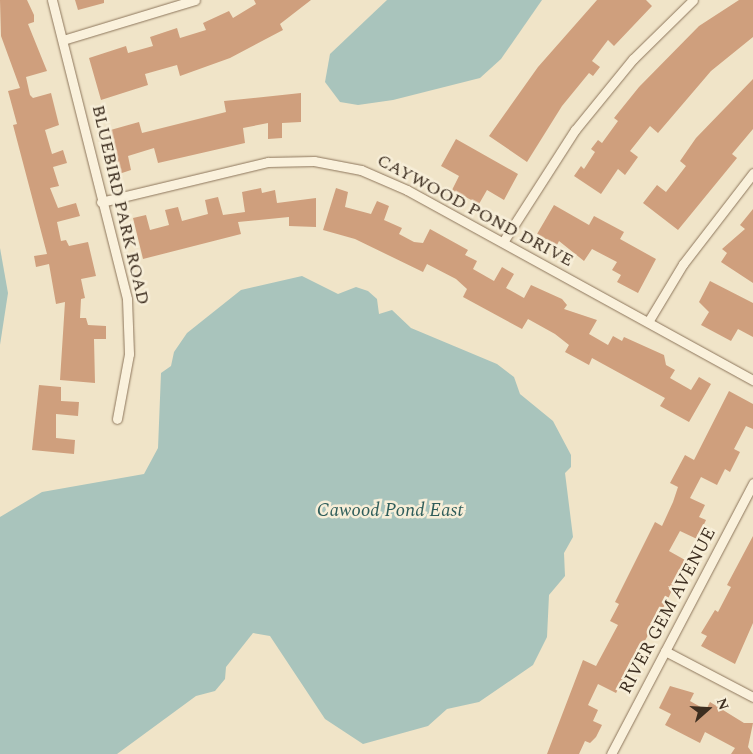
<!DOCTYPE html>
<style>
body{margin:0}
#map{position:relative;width:753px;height:754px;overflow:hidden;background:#f0e4c8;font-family:Spectral,serif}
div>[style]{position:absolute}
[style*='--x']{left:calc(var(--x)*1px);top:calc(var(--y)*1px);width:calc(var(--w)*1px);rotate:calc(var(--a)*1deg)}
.water>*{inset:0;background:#a9c4bc}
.building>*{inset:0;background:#cf9f7d}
.roads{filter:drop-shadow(0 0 1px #8d765c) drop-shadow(0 0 1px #8d765c)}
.minor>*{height:9px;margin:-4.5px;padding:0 4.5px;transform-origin:4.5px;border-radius:4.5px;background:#faf1dc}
span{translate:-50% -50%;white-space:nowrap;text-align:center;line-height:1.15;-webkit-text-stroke:5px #f7eed8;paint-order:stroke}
.street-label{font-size:18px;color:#3d2e20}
.water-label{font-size:19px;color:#2f5d5a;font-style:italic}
.north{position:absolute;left:683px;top:684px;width:50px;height:50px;-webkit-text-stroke:4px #f7eed8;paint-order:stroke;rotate:71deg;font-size:14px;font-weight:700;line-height:20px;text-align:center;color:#3d2e20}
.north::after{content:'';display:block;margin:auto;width:18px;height:22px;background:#3d2e20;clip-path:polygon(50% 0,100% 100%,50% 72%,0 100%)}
</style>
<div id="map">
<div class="water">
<div style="clip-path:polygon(387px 0,542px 0,501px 59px,480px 78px,393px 100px,358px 105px,340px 102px,325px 82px,330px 54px)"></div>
<div style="clip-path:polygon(0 248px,8px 293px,0 345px)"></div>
<div style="clip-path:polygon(302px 276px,338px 294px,356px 287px,368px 291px,377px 299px,379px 314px,392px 310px,411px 328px,497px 364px,514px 377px,520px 394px,553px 421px,571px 455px,571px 467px,565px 473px,573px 537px,564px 553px,565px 576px,549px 595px,547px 637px,533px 665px,479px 702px,447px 709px,428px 726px,363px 744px,325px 719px,270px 636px,253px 633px,226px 667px,225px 679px,215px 691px,196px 696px,117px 754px,0 754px,0 517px,42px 492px,144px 474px,158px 448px,161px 373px,171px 366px,174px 352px,187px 333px,241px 290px)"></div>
</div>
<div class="building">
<div style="clip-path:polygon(0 0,27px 0,34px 15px,34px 22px,28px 24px,47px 71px,26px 77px,30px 95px,33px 98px,51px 93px,59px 125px,45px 130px,52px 154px,63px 150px,67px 163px,53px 167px,59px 186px,50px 188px,58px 208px,76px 203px,80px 216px,57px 222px,61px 241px,66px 240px,69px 246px,88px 242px,96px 276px,81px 279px,85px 298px,81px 299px,80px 318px,86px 318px,88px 325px,106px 326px,106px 339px,94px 339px,95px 383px,60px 380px,65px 302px,56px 304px,49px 264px,36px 267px,34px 256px,47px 254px,13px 125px,17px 124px,8px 91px,20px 88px,1px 36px)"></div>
<div style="clip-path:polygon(75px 0,104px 0,104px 3px,78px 10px)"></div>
<div style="clip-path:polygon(254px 0,311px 0,280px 24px,283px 30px,230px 58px,180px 76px,177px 65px,145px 74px,148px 85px,101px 100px,89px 58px,126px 46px,128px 53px,153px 46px,150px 37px,177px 28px,180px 38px,206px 30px,203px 23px,229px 11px,233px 18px,256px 4px)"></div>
<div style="clip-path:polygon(597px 0,646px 0,652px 6px,614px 46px,608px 40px,592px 61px,600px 67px,593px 76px,589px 73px,562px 106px,527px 162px,489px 136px,538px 67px)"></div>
<div style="clip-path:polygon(739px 0,753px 0,753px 37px,711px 71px,658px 133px,650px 126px,630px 151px,638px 157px,625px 175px,618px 169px,601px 194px,574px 176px,581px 166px,584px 169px,595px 152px,591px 149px,598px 140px,602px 143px,618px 121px,614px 118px,639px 87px,699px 26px)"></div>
<div style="clip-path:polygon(753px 79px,753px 129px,732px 154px,737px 158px,678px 230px,643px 203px,657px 185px,666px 192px,686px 166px,680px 161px,696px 138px)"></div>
<div style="clip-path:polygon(301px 93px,301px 122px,282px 123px,282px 138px,268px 139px,268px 123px,243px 128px,245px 143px,158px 163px,154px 148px,128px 156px,131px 170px,119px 174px,107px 131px,139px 122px,142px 133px,226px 112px,224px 101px)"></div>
<div style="clip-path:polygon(456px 139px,518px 174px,504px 200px,487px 190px,479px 204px,452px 190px,459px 176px,441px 166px)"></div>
<div style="clip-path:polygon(261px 188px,262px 193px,275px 190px,277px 203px,316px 198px,316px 227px,289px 226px,289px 217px,238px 222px,241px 234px,143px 259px,133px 218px,146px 215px,150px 230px,169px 225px,165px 210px,178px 207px,182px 221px,208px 214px,205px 200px,218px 197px,223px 215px,245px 212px,242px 192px)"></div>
<div style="clip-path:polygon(336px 188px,348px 192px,345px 207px,371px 214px,377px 201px,389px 206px,384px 220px,402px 228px,399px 234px,414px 242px,423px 243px,430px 229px,468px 250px,465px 255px,477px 261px,473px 269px,494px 281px,502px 267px,514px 274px,506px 288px,524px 298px,531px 285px,562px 299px,567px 305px,564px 309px,597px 320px,589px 334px,608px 345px,613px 336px,622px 341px,624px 337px,664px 355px,666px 365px,675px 370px,670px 378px,691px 390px,699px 377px,711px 384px,689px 422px,660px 406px,665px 398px,592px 358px,589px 365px,565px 352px,569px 345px,555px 334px,528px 319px,522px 329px,463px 297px,467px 289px,456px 279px,427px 264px,423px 272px,355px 239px,323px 230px)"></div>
<div style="clip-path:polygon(554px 205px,589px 225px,594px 216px,624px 232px,620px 239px,656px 259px,638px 293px,617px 282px,621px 275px,612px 270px,617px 262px,592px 249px,584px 261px,559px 241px,557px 245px,537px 234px)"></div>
<div style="clip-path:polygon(753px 209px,753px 283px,721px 262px,727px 253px,722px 249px,745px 229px,740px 225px)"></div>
<div style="clip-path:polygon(710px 281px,753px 303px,753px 337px,738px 329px,731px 341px,701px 325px,709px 312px,699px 302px)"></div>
<div style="clip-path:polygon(39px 385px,61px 387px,61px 401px,79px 402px,78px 416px,56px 414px,56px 438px,75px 440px,74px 454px,32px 450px)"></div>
<div style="clip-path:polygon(729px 391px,753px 404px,753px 429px,746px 426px,734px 449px,740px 452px,730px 472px,725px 469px,717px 485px,701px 477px,690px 498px,705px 505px,699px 517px,706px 520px,697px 539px,680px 531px,669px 551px,685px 560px,668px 599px,616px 693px,598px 684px,588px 705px,598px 710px,593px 721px,602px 725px,596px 737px,590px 743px,585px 741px,579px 754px,547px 754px,583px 660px,596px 666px,618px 625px,610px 621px,619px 604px,615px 602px,655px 522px,662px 526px,673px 502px,678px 487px,670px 483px,685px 455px,694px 460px)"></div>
<div style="clip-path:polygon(753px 536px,753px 623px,735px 664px,701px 646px,707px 636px,701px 633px,715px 610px,718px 612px,731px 587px,727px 585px)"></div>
<div style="clip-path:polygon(670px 686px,694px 693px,690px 701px,706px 710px,710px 702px,744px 723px,753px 723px,748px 747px,753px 754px,731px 754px,735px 748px,705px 732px,700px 743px,665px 725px,671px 714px,659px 708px)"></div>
</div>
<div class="roads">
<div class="minor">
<div style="--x:52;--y:0;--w:308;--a:75.9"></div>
<div style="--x:127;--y:299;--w:55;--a:87.9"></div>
<div style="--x:129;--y:354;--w:66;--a:100.5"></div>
<div style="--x:63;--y:40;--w:138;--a:-16.9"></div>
<div style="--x:101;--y:202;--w:172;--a:-13.5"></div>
<div style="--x:268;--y:162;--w:46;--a:-1.2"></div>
<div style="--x:314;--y:161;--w:48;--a:10.8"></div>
<div style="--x:361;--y:170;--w:50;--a:23.5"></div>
<div style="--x:407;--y:190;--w:395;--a:28.8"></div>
<div style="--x:503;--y:242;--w:133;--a:-57.3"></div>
<div style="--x:575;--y:130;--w:92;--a:-50.8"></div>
<div style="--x:633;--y:59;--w:84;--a:-44.5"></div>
<div style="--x:648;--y:322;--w:68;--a:-58.9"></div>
<div style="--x:683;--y:264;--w:115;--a:-52.4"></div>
<div style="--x:665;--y:651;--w:99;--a:27.6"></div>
<div style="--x:611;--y:754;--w:306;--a:-62.3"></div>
</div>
</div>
<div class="street-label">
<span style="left:120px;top:205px;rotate:77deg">BLUEBIRD PARK ROAD</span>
<span style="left:475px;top:211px;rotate:28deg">CAYWOOD POND DRIVE</span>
<span style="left:668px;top:611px;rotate:-62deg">RIVER GEM AVENUE</span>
</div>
<div class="water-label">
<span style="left:390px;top:511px">Cawood Pond East</span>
</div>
<div class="north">N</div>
</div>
